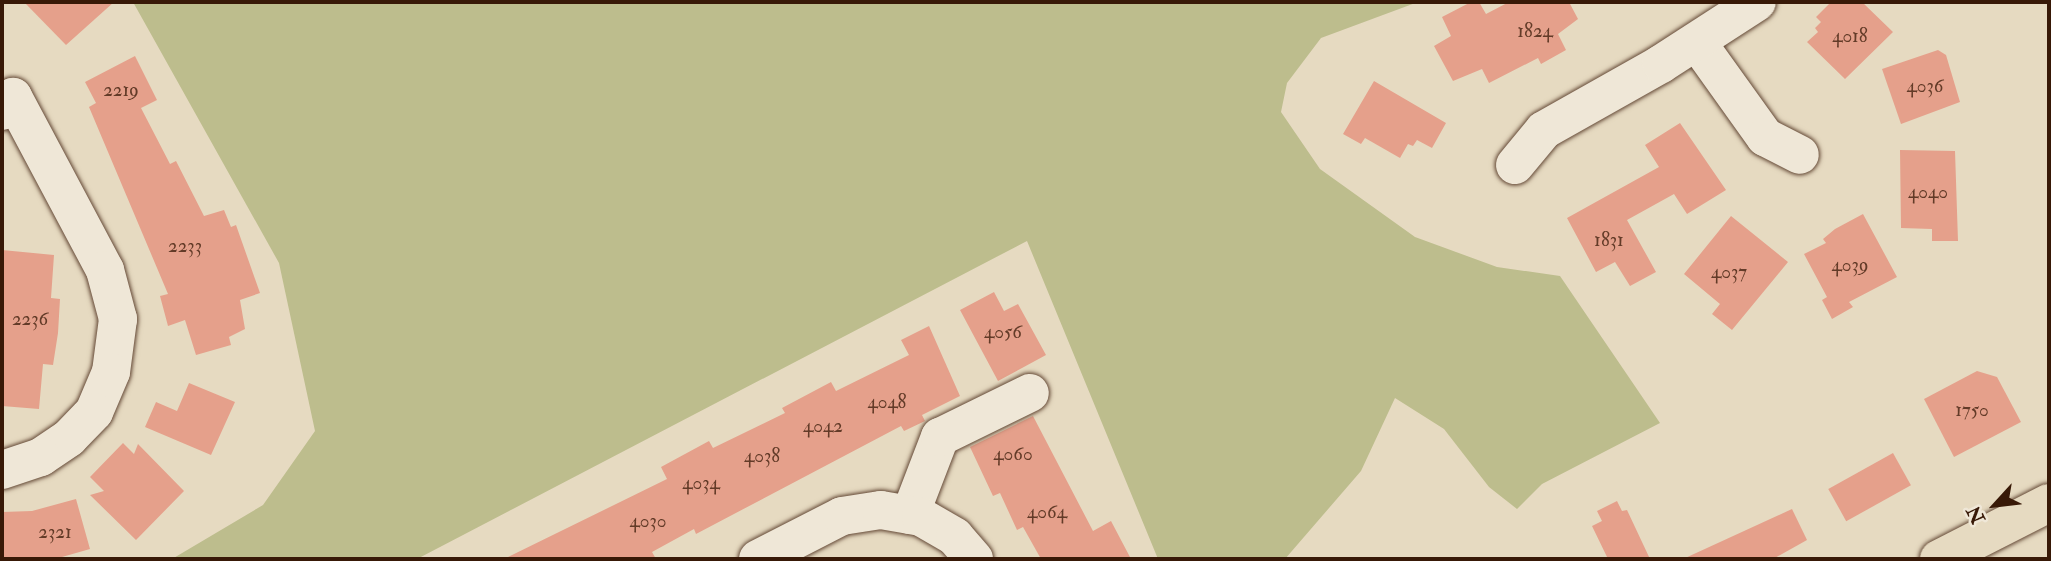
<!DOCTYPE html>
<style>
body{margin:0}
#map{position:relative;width:2051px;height:561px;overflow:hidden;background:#e6dac1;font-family:"IM FELL Double Pica",serif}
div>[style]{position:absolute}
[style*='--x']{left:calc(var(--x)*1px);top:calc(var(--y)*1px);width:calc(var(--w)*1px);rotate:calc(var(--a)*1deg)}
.green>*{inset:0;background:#bdbd8d}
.building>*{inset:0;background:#e5a08b;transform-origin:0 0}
.roads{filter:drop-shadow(0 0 2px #644936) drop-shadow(0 0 2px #644936)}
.minor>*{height:38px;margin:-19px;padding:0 19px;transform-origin:19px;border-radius:19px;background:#efe7d7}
.major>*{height:38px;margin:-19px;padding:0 19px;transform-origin:19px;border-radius:19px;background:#e6dac1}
span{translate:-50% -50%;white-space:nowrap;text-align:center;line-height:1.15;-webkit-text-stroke:5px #efe7d7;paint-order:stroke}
.number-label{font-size:19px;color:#633b28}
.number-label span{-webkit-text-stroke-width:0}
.frame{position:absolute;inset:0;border:4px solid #381907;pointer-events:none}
.north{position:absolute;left:1960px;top:470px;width:70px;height:70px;-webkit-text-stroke:5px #efe7d7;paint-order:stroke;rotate:243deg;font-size:19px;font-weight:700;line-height:28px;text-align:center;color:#381907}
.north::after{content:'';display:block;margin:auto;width:24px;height:32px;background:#381907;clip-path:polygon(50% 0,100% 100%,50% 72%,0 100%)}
</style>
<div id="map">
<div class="green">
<div style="clip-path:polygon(133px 2px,1418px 2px,1321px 38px,1287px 83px,1281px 112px,1320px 169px,1415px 237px,1497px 267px,1560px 276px,1660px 423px,1542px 484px,1517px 509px,1489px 487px,1444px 429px,1395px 398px,1361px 471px,1285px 559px,1158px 559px,1027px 241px,417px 559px,172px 559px,263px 505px,315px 431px,279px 263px)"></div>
</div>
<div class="building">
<div style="clip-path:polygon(24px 2px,114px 2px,66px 45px)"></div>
<div style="clip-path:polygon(1471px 2px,1479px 2px,1486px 14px,1509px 2px,1569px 2px,1578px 19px,1558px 34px,1566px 50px,1541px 64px,1538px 58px,1489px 83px,1482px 69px,1453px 81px,1434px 46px,1451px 36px,1442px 17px)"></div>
<div style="clip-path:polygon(1831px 2px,1862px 2px,1893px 32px,1845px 79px,1807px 42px,1818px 32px,1815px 28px,1821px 22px,1816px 17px)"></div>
<div style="clip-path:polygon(1938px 50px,1946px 55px,1960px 102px,1901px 124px,1882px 69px)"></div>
<div style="clip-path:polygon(135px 56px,157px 100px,141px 108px,170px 164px,176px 161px,204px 216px,224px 210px,231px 227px,236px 225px,260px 293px,240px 300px,245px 329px,229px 337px,231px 345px,196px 355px,185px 320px,168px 326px,160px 296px,168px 294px,89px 107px,96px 103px,85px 82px)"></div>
<div style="clip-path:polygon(1374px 81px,1446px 123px,1432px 148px,1417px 140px,1413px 146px,1408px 144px,1400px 158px,1365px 138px,1361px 144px,1343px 134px)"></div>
<div style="clip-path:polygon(1680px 123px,1726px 190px,1687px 214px,1674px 194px,1627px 220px,1656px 272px,1630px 286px,1615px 262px,1596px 272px,1567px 218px,1659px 167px,1645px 145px)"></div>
<div style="clip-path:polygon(1900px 150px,1955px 151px,1958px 241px,1932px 241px,1932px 229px,1901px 228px)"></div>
<div style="clip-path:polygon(1863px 214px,1897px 277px,1849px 302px,1853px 307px,1832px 319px,1822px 300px,1827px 297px,1804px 254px,1826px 243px,1823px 239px,1835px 229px)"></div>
<div style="clip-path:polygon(1731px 216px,1788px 262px,1732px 330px,1712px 314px,1720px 304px,1684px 274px)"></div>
<div style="clip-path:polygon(2px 250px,54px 255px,51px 298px,60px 299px,58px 333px,53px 365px,43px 364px,39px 409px,2px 406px)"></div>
<div style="clip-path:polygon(994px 292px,1004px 311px,1018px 304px,1046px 355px,998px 381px,960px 310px)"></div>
<div style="clip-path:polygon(929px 326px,960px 396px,922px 415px,925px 421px,904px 431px,901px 426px,696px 534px,694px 529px,652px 552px,656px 559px,504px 559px,667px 479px,661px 467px,709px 441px,713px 448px,785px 413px,782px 408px,831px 382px,836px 391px,909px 355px,901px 340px)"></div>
<div style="clip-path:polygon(1977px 371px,1997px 377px,2021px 422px,1954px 457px,1924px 399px)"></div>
<div style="clip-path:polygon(189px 383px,235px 402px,211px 455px,145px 427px,156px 402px,177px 411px)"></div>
<div style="clip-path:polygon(1033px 416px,1093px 531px,1111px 521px,1131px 559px,1041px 559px,1023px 527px,1017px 530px,1000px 493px,993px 496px,970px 447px)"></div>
<div style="clip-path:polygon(123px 443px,134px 454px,138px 444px,184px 491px,136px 540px,90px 495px,104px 491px,90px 477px)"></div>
<div style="left:1893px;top:453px;width:37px;height:74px;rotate:61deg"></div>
<div style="clip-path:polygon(76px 499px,90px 549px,55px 559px,2px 559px,2px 512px,32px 511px)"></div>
<div style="clip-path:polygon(1617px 501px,1622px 511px,1627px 510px,1650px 559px,1608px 559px,1592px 526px,1602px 521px,1597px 511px)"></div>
<div style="clip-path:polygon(1792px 509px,1807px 540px,1773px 559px,1683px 559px)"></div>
</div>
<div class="roads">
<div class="minor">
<div style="--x:1697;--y:42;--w:117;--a:54.4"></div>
<div style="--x:1765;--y:137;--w:39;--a:27"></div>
<div style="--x:2;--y:111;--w:18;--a:-52"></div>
<div style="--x:13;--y:97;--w:196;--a:62"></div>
<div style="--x:105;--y:270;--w:51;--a:75.1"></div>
<div style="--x:118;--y:319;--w:53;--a:97.5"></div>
<div style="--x:111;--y:372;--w:43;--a:113"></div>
<div style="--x:94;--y:412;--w:36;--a:134"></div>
<div style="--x:69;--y:438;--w:34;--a:146"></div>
<div style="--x:41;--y:457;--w:41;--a:161.6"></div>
<div style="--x:1515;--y:165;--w:45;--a:-50.4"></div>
<div style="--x:1544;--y:130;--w:134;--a:-29.4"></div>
<div style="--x:1661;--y:64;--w:114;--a:-32.9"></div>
<div style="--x:910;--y:515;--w:84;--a:-69"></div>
<div style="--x:940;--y:437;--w:100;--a:-26.1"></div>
<div style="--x:758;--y:559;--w:94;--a:-27.1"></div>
<div style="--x:842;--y:516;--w:39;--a:-9"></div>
<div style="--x:881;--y:510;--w:41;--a:9.9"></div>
<div style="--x:921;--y:517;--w:39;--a:30"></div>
<div style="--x:955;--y:537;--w:29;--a:49"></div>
</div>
<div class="major">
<div style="--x:1939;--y:559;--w:123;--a:-27"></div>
</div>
</div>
<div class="number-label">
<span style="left:1535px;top:32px">1824</span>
<span style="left:1850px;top:37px">4018</span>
<span style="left:1925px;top:87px">4036</span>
<span style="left:121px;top:91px">2219</span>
<span style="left:1928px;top:193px">4040</span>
<span style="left:1609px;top:241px">1831</span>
<span style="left:185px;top:247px">2233</span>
<span style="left:1850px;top:266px">4039</span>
<span style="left:1729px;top:273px">4037</span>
<span style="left:30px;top:320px">2236</span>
<span style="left:1003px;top:333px">4056</span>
<span style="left:887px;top:403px">4048</span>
<span style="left:1972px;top:411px">1750</span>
<span style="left:823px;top:427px">4042</span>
<span style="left:1013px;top:455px">4060</span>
<span style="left:762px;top:457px">4038</span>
<span style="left:701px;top:484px">4034</span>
<span style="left:1047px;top:513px">4064</span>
<span style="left:648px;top:522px">4030</span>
<span style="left:55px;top:533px">2321</span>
</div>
<div class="frame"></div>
<div class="north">N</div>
</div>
